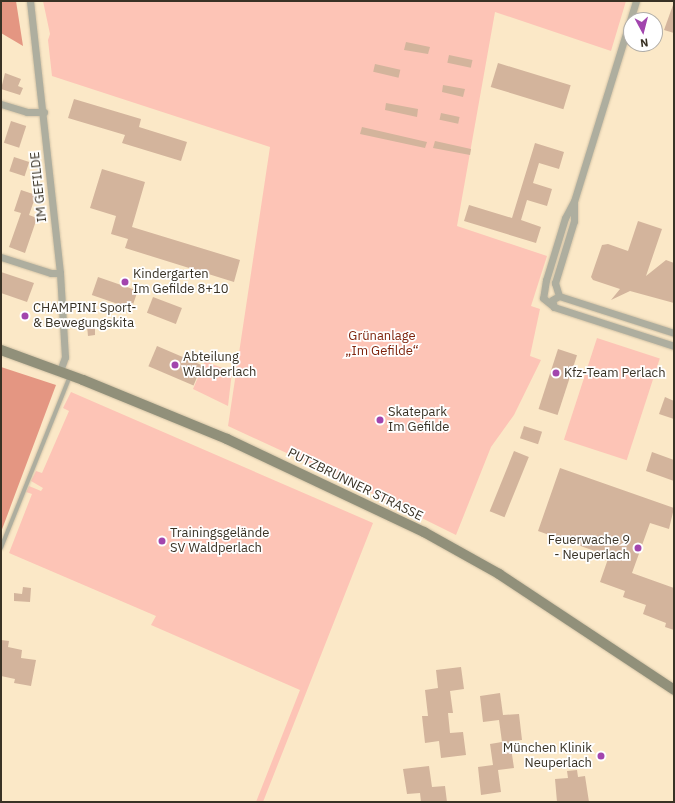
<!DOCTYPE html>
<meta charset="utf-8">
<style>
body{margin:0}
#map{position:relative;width:675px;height:803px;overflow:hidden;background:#fbe8c7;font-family:"IBM Plex Sans",sans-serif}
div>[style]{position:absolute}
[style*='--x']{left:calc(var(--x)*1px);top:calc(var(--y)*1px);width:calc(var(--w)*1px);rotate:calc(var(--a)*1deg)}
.green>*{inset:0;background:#fdc4b6;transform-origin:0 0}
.forest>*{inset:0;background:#e49682}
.building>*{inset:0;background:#d3b49c;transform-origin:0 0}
.roads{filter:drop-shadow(0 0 1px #d4c4a7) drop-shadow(0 0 1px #d4c4a7)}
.service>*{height:3.5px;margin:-1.75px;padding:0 1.75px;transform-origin:1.75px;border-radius:1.75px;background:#aeae9f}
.minor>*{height:7px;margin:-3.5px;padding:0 3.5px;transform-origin:3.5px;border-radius:3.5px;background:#aeae9f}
.secondary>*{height:10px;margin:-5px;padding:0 5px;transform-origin:5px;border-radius:5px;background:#91907a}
.dots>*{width:11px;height:11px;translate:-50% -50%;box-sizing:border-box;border:2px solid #fff;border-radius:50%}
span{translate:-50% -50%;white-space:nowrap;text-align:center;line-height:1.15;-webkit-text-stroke:3.5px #fff;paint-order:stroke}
.street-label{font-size:13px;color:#393225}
.poi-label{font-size:13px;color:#393225}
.left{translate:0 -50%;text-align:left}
.right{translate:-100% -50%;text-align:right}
.park-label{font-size:13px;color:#7e240c}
.frame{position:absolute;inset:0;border:2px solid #393225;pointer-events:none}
.north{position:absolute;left:623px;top:12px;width:40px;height:40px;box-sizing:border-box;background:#fff;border:1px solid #b0ada8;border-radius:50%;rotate:173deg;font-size:11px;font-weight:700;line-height:16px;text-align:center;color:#393225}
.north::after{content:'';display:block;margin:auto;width:14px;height:18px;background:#a245ae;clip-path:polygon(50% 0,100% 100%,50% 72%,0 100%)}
</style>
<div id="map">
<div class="green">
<div style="clip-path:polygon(43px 1px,626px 1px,611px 51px,495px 12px,457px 226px,547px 256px,531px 306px,540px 309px,530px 356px,541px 360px,514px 415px,491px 447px,456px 535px,343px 479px,228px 426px,270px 147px,52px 76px,48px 40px,50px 34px)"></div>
<div style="left:597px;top:338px;width:66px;height:107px;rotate:18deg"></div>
<div style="clip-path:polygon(205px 361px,232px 372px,228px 406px,193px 389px)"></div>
<div style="clip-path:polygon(71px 392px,373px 523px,263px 802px,256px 802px,300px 690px,151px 625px,156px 616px,9px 553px,32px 494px,26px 492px,29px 486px,41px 491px,43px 488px,31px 481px,36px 471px,42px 473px,69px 411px,63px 408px)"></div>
</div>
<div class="forest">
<div style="clip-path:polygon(1px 1px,16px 1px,23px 46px,1px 33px)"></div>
<div style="clip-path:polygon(1px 367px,56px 385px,1px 532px)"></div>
</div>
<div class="building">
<div style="clip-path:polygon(673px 5px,674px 5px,674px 33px,664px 30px)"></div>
<div style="clip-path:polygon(406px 42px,430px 47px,428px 54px,404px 50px)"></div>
<div style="left:449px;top:55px;width:24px;height:8px;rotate:12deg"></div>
<div style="left:498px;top:63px;width:76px;height:25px;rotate:17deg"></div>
<div style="left:375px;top:64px;width:26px;height:8px;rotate:13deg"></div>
<div style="clip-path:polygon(5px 73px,21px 79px,18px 86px,23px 88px,20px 95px,1px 89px)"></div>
<div style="clip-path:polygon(443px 85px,465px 89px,463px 97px,442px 92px)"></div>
<div style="clip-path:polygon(74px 99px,141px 119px,139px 127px,187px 142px,181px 161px,122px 143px,125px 135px,68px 118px)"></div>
<div style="clip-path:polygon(386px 103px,418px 109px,417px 117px,385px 110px)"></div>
<div style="left:441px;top:113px;width:19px;height:7px;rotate:12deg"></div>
<div style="left:11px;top:121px;width:16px;height:23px;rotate:18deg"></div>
<div style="clip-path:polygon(362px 127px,427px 142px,425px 148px,360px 134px)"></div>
<div style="clip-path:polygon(435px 141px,471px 149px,470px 155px,433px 148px)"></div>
<div style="clip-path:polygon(535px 143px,564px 152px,559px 169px,539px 163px,533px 183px,552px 189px,547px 206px,527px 200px,521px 220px,541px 227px,536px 243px,464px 221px,469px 205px,512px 218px)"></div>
<div style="left:14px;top:157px;width:16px;height:15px;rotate:18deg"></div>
<div style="clip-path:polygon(102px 169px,145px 182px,132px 227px,240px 260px,234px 282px,125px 248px,128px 239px,111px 234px,116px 216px,90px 208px)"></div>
<div style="clip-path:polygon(21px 190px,36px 195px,29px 215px,37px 218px,25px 253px,9px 247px,21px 213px,14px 211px)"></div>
<div style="clip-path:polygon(638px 221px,662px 229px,646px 276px,666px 260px,674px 263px,674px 303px,630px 291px,611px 300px,620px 289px,593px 280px,591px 277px,602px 245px,608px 244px,628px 251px)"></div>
<div style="clip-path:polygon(1px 272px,34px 283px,27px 302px,1px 293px)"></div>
<div style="left:98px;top:277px;width:42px;height:19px;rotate:19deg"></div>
<div style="left:153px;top:297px;width:31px;height:17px;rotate:21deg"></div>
<div style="clip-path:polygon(95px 325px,95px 335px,88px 336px,87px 326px)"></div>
<div style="left:157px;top:346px;width:49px;height:22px;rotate:23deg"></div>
<div style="left:558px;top:349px;width:20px;height:63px;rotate:18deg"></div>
<div style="clip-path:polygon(665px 397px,674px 401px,674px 419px,659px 414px)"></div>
<div style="left:524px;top:426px;width:19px;height:13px;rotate:18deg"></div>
<div style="left:514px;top:451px;width:16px;height:65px;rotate:22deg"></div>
<div style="clip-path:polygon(652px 452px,674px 460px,674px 481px,646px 471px)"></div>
<div style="clip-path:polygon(560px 468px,674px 508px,669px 529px,650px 523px,632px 573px,674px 588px,674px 630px,665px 627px,666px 623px,643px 614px,646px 605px,623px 597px,625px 591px,600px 582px,609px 556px,538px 531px)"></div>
<div style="clip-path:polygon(23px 587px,31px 588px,30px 602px,14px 601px,14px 593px,22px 594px)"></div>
<div style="clip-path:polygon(1px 640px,9px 641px,8px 647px,22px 650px,21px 658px,36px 660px,31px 686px,14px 683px,15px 679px,1px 676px)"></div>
<div style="clip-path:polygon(461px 667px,464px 689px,450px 691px,453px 713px,448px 713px,450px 733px,463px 732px,466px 755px,441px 758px,439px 741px,425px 743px,422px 716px,428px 716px,425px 690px,438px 688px,436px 670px)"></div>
<div style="clip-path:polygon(500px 693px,503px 715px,519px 714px,522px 740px,510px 741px,514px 768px,498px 770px,501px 792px,481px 795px,478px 767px,493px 765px,490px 744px,502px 742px,499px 720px,483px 722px,480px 696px)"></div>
<div style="clip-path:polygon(429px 766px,432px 787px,445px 786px,447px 802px,421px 802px,420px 793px,407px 794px,403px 769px)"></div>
<div style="clip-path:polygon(577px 770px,578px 777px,585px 776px,589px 802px,557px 802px,555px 779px,568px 778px,567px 771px)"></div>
</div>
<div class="roads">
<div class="service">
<div style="--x:1;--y:548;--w:185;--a:-68.1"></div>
</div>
<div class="minor">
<div style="--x:30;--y:1;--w:274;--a:83.7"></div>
<div style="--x:60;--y:273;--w:84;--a:86.6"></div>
<div style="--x:65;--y:357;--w:15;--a:110"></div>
<div style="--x:636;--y:1;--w:209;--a:107.2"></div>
<div style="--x:574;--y:201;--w:19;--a:118"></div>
<div style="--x:565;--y:218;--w:65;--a:107"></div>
<div style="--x:546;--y:280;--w:18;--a:99"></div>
<div style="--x:543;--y:298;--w:14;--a:39"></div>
<div style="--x:554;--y:307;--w:126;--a:18"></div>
<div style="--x:1;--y:104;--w:27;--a:17"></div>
<div style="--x:27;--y:112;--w:17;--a:0"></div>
<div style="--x:1;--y:257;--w:52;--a:17.7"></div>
<div style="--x:51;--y:273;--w:9;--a:0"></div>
<div style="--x:559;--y:296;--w:14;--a:-107"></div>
<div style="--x:555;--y:283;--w:65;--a:-73"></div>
<div style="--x:574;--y:221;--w:18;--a:-90"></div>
<div style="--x:554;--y:307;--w:7;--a:-106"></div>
<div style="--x:552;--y:300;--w:8;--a:-30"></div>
<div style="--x:559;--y:296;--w:121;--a:17.8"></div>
</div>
<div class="secondary">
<div style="--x:1;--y:350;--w:87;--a:20.1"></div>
<div style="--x:83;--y:380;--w:156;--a:22.3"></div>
<div style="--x:227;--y:439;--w:218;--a:25.3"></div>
<div style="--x:424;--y:532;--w:86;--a:29.2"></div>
<div style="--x:499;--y:574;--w:210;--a:33.5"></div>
</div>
</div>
<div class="dots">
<div style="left:125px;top:282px;background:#a245ae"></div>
<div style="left:25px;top:316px;background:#a245ae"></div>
<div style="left:175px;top:365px;background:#a245ae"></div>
<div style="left:556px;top:373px;background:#a245ae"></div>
<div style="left:380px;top:420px;background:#a245ae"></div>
<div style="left:162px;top:541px;background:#a245ae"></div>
<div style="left:638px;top:548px;background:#a245ae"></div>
<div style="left:601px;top:756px;background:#a245ae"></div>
</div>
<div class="street-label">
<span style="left:39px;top:187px;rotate:-96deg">IM GEFILDE</span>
<span style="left:355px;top:485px;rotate:26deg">PUTZBRUNNER STRASSE</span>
</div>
<div class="poi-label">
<span class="left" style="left:133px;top:282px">Kindergarten<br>Im Gefilde 8+10</span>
<span class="left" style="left:33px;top:316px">CHAMPINI Sport-<br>&amp; Bewegungskita</span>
<span class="left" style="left:183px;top:365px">Abteilung<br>Waldperlach</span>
<span class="left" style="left:564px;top:373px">Kfz-Team Perlach</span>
<span class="left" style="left:388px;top:420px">Skatepark<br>Im Gefilde</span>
<span class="left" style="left:170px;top:541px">Trainingsgelände<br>SV Waldperlach</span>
<span class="right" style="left:630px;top:548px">Feuerwache 9<br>- Neuperlach</span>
<span class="right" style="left:592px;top:756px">München Klinik<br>Neuperlach</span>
</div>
<div class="park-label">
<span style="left:382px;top:344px">Grünanlage<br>„Im Gefilde“</span>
</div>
<div class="frame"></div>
<div class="north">N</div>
</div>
